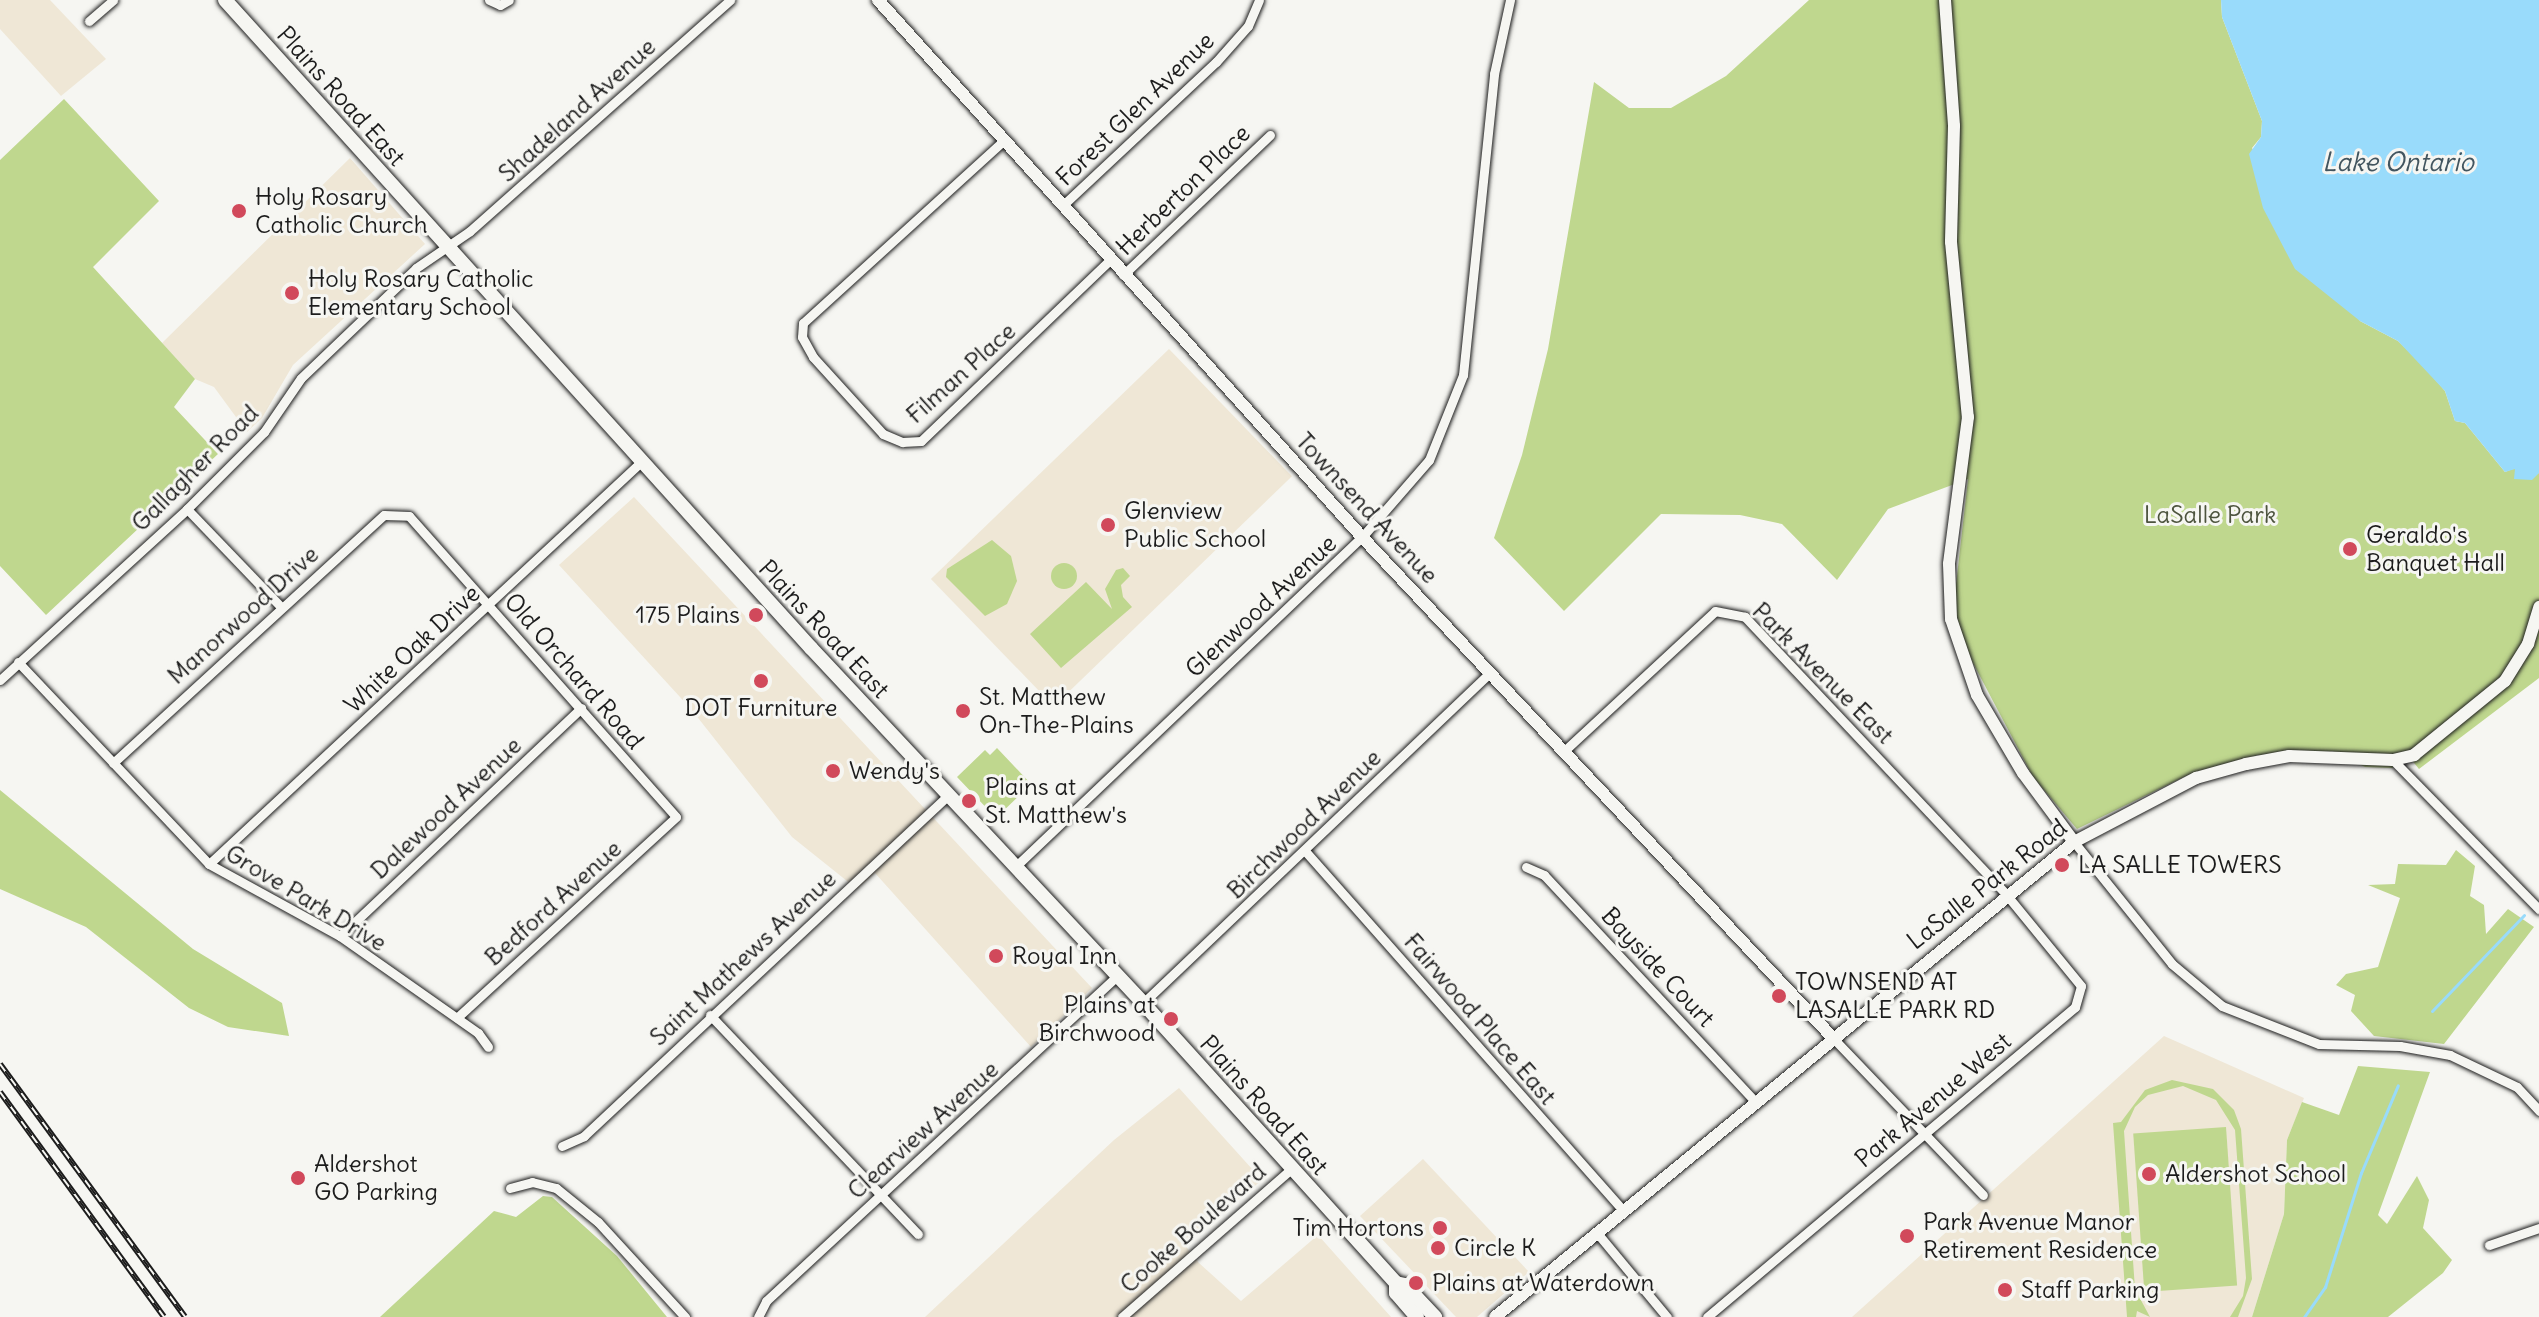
<!DOCTYPE html>
<style>
body{margin:0}
#map{position:relative;width:2539px;height:1317px;overflow:hidden;background:#f6f6f2;font-family:Delius,sans-serif}
div>[style]{position:absolute}
[style*='--x']{left:calc(var(--x)*1px);top:calc(var(--y)*1px);width:calc(var(--w)*1px);rotate:calc(var(--a)*1deg)}
.built>*{inset:0;background:#efe7d6;transform-origin:0 0}
.green>*{inset:0;background:#bfd78e;transform-origin:0 0}
.round{border-radius:50%}
.water>*{inset:0;background:#99dbfb}
.stream>*{height:3px;margin:-1.5px;padding:0 1.5px;transform-origin:1.5px;border-radius:1.5px;background:#99dbfb}
.roads{filter:drop-shadow(0 0 2px #1c1c1c) drop-shadow(0 0 2px #1c1c1c)}
.street>*{height:9px;margin:-4.5px;padding:0 4.5px;transform-origin:4.5px;border-radius:4.5px;background:#f6f6f2}
.secondary>*{height:12px;margin:-6px;padding:0 6px;transform-origin:6px;border-radius:6px;background:#f6f6f2}
.primary>*{height:14px;margin:-7px;padding:0 7px;transform-origin:7px;border-radius:7px;background:#f6f6f2}
.rail>*{height:6px;margin-top:-3px;transform-origin:0;background:repeating-linear-gradient(90deg,#f6f6f2 0 9px,#1c1c1c 0 18px);box-sizing:border-box;border-block:2px solid #1c1c1c}
.dots>*{width:22px;height:22px;translate:-50% -50%;box-sizing:border-box;border:4px solid #f6f6f2;border-radius:50%}
span{translate:-50% -50%;white-space:nowrap;text-align:center;line-height:1.15;-webkit-text-stroke:6px #f6f6f2;paint-order:stroke}
.street-label{font-size:24px;color:#1c1c1c}
.poi-label{font-size:24px;color:#1c1c1c}
.left{translate:0 -50%;text-align:left}
.right{translate:-100% -50%;text-align:right}
.park-label{font-size:24px;color:#4d543e}
.water-label{font-size:26px;color:#42555f;font-style:italic}
</style>
<div id="map">
<div class="built">
<div style="clip-path:polygon(0 0,50px 0,106px 59px,61px 96px,0 29px)"></div>
<div style="clip-path:polygon(350px 158px,425px 244px,293px 365px,262px 418px,247px 432px,214px 387px,195px 379px,162px 343px)"></div>
<div style="left:1169px;top:349px;width:177px;height:331px;rotate:46deg"></div>
<div style="clip-path:polygon(634px 497px,1092px 988px,1031px 1047px,875px 873px,857px 889px,792px 837px,691px 709px,559px 565px)"></div>
<div style="clip-path:polygon(2164px 1036px,2304px 1098px,2287px 1140px,2284px 1214px,2252px 1317px,1852px 1317px)"></div>
<div style="clip-path:polygon(1179px 1088px,1262px 1180px,1184px 1244px,1199px 1263px,1241px 1301px,1318px 1235px,1391px 1317px,925px 1317px,1114px 1140px)"></div>
<div style="clip-path:polygon(1423px 1159px,1529px 1272px,1477px 1317px,1456px 1317px,1360px 1216px)"></div>
</div>
<div class="green">
<div style="clip-path:polygon(1809px 0,2221px 0,2222px 17px,2262px 121px,2261px 137px,2252px 148px,2360px 321px,2398px 341px,2419px 361px,2445px 391px,2455px 421px,2465px 423px,2505px 472px,2515px 468px,2526px 477px,2539px 473px,2539px 678px,2419px 769px,2410px 758px,2392px 768px,2365px 767px,2332px 751px,2325px 756px,2257px 755px,2234px 767px,2220px 765px,2188px 775px,2077px 829px,2033px 777px,1963px 644px,1954px 602px,1968px 479px,1888px 509px,1837px 580px,1782px 524px,1740px 515px,1661px 514px,1564px 611px,1494px 538px,1522px 455px,1548px 349px,1594px 82px,1629px 108px,1671px 108px,1726px 76px)"></div>
<div style="clip-path:polygon(64px 99px,159px 201px,93px 267px,195px 379px,174px 407px,218px 454px,46px 615px,0 566px,0 160px)"></div>
<div style="clip-path:polygon(992px 540px,1011px 556px,1017px 581px,1007px 604px,985px 616px,946px 577px,947px 569px)"></div>
<div class="round" style="left:1051px;top:563px;width:26px;height:26px"></div>
<div style="clip-path:polygon(1123px 568px,1130px 576px,1121px 585px,1123px 597px,1132px 607px,1061px 668px,1030px 634px,1086px 582px,1112px 609px,1105px 589px,1116px 570px)"></div>
<div style="clip-path:polygon(997px 748px,1031px 784px,996px 818px,957px 777px,985px 750px,990px 755px)"></div>
<div style="clip-path:polygon(0 790px,193px 949px,282px 1003px,289px 1036px,228px 1027px,189px 1008px,86px 927px,0 889px)"></div>
<div style="clip-path:polygon(2456px 850px,2475px 866px,2470px 896px,2484px 905px,2486px 934px,2508px 909px,2534px 927px,2444px 1044px,2374px 1036px,2351px 1011px,2355px 995px,2336px 985px,2346px 974px,2378px 967px,2400px 898px,2368px 885px,2395px 884px,2398px 864px,2446px 865px)"></div>
<div style="clip-path:polygon(2358px 1066px,2430px 1072px,2378px 1215px,2387px 1224px,2417px 1176px,2429px 1200px,2423px 1228px,2452px 1260px,2443px 1273px,2388px 1317px,2252px 1317px,2284px 1214px,2287px 1140px,2302px 1102px,2339px 1115px)"></div>
<div style="clip-path:polygon(2172px 1080px,2213px 1089px,2234px 1110px,2241px 1129px,2252px 1279px,2238px 1317px,2230px 1317px,2243px 1296px,2246px 1278px,2235px 1130px,2216px 1100px,2183px 1086px,2148px 1095px,2135px 1107px,2124px 1131px,2135px 1289px,2150px 1317px,2137px 1311px,2136px 1317px,2127px 1317px,2113px 1123px,2121px 1122px,2145px 1090px)"></div>
<div style="left:2226px;top:1127px;width:159px;height:93px;rotate:86deg"></div>
<div style="clip-path:polygon(543px 1196px,552px 1197px,617px 1256px,667px 1317px,380px 1317px,494px 1211px,516px 1217px)"></div>
</div>
<div class="water">
<div style="clip-path:polygon(2221px 0,2539px 0,2539px 473px,2532px 480px,2514px 479px,2515px 469px,2505px 472px,2465px 423px,2455px 421px,2445px 391px,2398px 341px,2360px 321px,2295px 269px,2263px 208px,2249px 154px,2261px 137px,2262px 121px,2222px 17px)"></div>
</div>
<div class="stream">
<div style="--x:2432;--y:1011;--w:133;--a:-46.2"></div>
<div style="--x:2304;--y:1317;--w:37;--a:-55"></div>
<div style="--x:2325;--y:1287;--w:120;--a:-72.5"></div>
<div style="--x:2361;--y:1173;--w:95;--a:-67.2"></div>
</div>
<div class="roads">
<div class="street">
<div style="--x:489;--y:0;--w:12;--a:24"></div>
<div style="--x:500;--y:5;--w:10;--a:-29"></div>
<div style="--x:89;--y:21;--w:32;--a:-41"></div>
<div style="--x:1002;--y:142;--w:269;--a:137.7"></div>
<div style="--x:803;--y:323;--w:14;--a:94"></div>
<div style="--x:802;--y:337;--w:23;--a:61"></div>
<div style="--x:813;--y:357;--w:104;--a:47.7"></div>
<div style="--x:883;--y:434;--w:21;--a:23"></div>
<div style="--x:902;--y:442;--w:19;--a:-3"></div>
<div style="--x:921;--y:441;--w:262;--a:-43.8"></div>
<div style="--x:1062;--y:206;--w:211;--a:-43.1"></div>
<div style="--x:1216;--y:62;--w:48;--a:-48.4"></div>
<div style="--x:1248;--y:26;--w:28;--a:-67"></div>
<div style="--x:1123;--y:275;--w:203;--a:-43.6"></div>
<div style="--x:187;--y:509;--w:134;--a:46.2"></div>
<div style="--x:18;--y:662;--w:278;--a:46.6"></div>
<div style="--x:209;--y:864;--w:149;--a:28.8"></div>
<div style="--x:340;--y:936;--w:169;--a:35.1"></div>
<div style="--x:478;--y:1033;--w:17;--a:54"></div>
<div style="--x:0;--y:680;--w:253;--a:-42.4"></div>
<div style="--x:187;--y:509;--w:109;--a:-45"></div>
<div style="--x:264;--y:432;--w:65;--a:-55.6"></div>
<div style="--x:301;--y:378;--w:159;--a:-43.7"></div>
<div style="--x:416;--y:268;--w:65;--a:-34.4"></div>
<div style="--x:470;--y:231;--w:348;--a:-41.6"></div>
<div style="--x:1563;--y:752;--w:207;--a:-42.8"></div>
<div style="--x:1715;--y:611;--w:31;--a:11"></div>
<div style="--x:1745;--y:617;--w:379;--a:46.7"></div>
<div style="--x:2005;--y:893;--w:120;--a:50.7"></div>
<div style="--x:2081;--y:986;--w:22;--a:106"></div>
<div style="--x:2075;--y:1007;--w:481;--a:139.9"></div>
<div style="--x:2393;--y:760;--w:209;--a:45.6"></div>
<div style="--x:113;--y:763;--w:367;--a:-42.5"></div>
<div style="--x:384;--y:515;--w:25;--a:2"></div>
<div style="--x:409;--y:516;--w:402;--a:48.4"></div>
<div style="--x:676;--y:817;--w:297;--a:137.5"></div>
<div style="--x:2074;--y:842;--w:156;--a:51.2"></div>
<div style="--x:2172;--y:964;--w:65;--a:40"></div>
<div style="--x:2222;--y:1006;--w:104;--a:21.4"></div>
<div style="--x:2319;--y:1044;--w:81;--a:1.4"></div>
<div style="--x:2400;--y:1046;--w:51;--a:10.2"></div>
<div style="--x:2450;--y:1055;--w:74;--a:25.5"></div>
<div style="--x:2517;--y:1087;--w:33;--a:47"></div>
<div style="--x:1306;--y:852;--w:480;--a:48.5"></div>
<div style="--x:209;--y:864;--w:590;--a:-42.94"></div>
<div style="--x:1015;--y:867;--w:479;--a:-43.6"></div>
<div style="--x:1362;--y:537;--w:102;--a:-49"></div>
<div style="--x:1429;--y:460;--w:92;--a:-68.2"></div>
<div style="--x:1463;--y:375;--w:303;--a:-84.1"></div>
<div style="--x:1494;--y:74;--w:76;--a:-77.8"></div>
<div style="--x:1526;--y:867;--w:20;--a:24"></div>
<div style="--x:1544;--y:875;--w:311;--a:47"></div>
<div style="--x:340;--y:936;--w:332;--a:-43.4"></div>
<div style="--x:1143;--y:1003;--w:480;--a:-43.6"></div>
<div style="--x:710;--y:1015;--w:302;--a:46.5"></div>
<div style="--x:1833;--y:1038;--w:217;--a:46.3"></div>
<div style="--x:562;--y:1146;--w:24;--a:-24"></div>
<div style="--x:584;--y:1136;--w:499;--a:-43.1"></div>
<div style="--x:510;--y:1188;--w:23;--a:-15"></div>
<div style="--x:532;--y:1182;--w:25;--a:14"></div>
<div style="--x:556;--y:1188;--w:54;--a:39"></div>
<div style="--x:598;--y:1222;--w:129;--a:47.5"></div>
<div style="--x:1598;--y:1234;--w:108;--a:50.3"></div>
<div style="--x:2489;--y:1245;--w:53;--a:-18.8"></div>
<div style="--x:758;--y:1317;--w:18;--a:-63"></div>
<div style="--x:766;--y:1301;--w:478;--a:-42.8"></div>
<div style="--x:1122;--y:1317;--w:225;--a:-41.2"></div>
</div>
<div class="secondary">
<div style="--x:878;--y:0;--w:723;--a:47.97"></div>
<div style="--x:1362;--y:537;--w:688;--a:46.77"></div>
<div style="--x:1945;--y:0;--w:126;--a:85.9"></div>
<div style="--x:1954;--y:126;--w:116;--a:91.5"></div>
<div style="--x:1951;--y:242;--w:176;--a:84.5"></div>
<div style="--x:1968;--y:417;--w:148;--a:97.4"></div>
<div style="--x:1949;--y:564;--w:55;--a:87.9"></div>
<div style="--x:1951;--y:619;--w:80;--a:71.1"></div>
<div style="--x:1977;--y:695;--w:91;--a:59.5"></div>
<div style="--x:2023;--y:773;--w:86;--a:53.5"></div>
<div style="--x:1495;--y:1317;--w:749;--a:-39.36"></div>
<div style="--x:2074;--y:842;--w:138;--a:-27.7"></div>
<div style="--x:2196;--y:778;--w:52;--a:-15.6"></div>
<div style="--x:2246;--y:764;--w:44;--a:-10.5"></div>
<div style="--x:2289;--y:756;--w:104;--a:2.2"></div>
<div style="--x:2393;--y:760;--w:22;--a:-13"></div>
<div style="--x:2414;--y:755;--w:117;--a:-39.1"></div>
<div style="--x:2505;--y:681;--w:44;--a:-58.1"></div>
<div style="--x:2528;--y:644;--w:39;--a:-73"></div>
</div>
<div class="primary">
<div style="--x:225;--y:0;--w:874;--a:47.88"></div>
<div style="--x:811;--y:648;--w:486;--a:46.9"></div>
<div style="--x:1143;--y:1003;--w:377;--a:47.9"></div>
<div style="--x:1396;--y:1283;--w:9;--a:13"></div>
<div style="--x:1405;--y:1285;--w:44;--a:46.8"></div>
<div style="--x:1396;--y:1283;--w:10;--a:90"></div>
<div style="--x:1396;--y:1293;--w:32;--a:49"></div>
</div>
</div>
<div class="rail">
<div style="--x:0;--y:1064;--w:313;--a:53.8"></div>
<div style="--x:0;--y:1092;--w:278;--a:53.9"></div>
</div>
<div class="dots">
<div style="left:239px;top:211px;background:#d1495b"></div>
<div style="left:292px;top:293px;background:#d1495b"></div>
<div style="left:1108px;top:525px;background:#d1495b"></div>
<div style="left:2350px;top:549px;background:#d1495b"></div>
<div style="left:756px;top:615px;background:#d1495b"></div>
<div style="left:761px;top:681px;background:#d1495b"></div>
<div style="left:963px;top:711px;background:#d1495b"></div>
<div style="left:833px;top:771px;background:#d1495b"></div>
<div style="left:969px;top:801px;background:#d1495b"></div>
<div style="left:2062px;top:865px;background:#d1495b"></div>
<div style="left:996px;top:956px;background:#d1495b"></div>
<div style="left:1779px;top:996px;background:#d1495b"></div>
<div style="left:1171px;top:1019px;background:#d1495b"></div>
<div style="left:2149px;top:1174px;background:#d1495b"></div>
<div style="left:298px;top:1178px;background:#d1495b"></div>
<div style="left:1440px;top:1228px;background:#d1495b"></div>
<div style="left:1907px;top:1236px;background:#d1495b"></div>
<div style="left:1438px;top:1248px;background:#d1495b"></div>
<div style="left:1416px;top:1283px;background:#d1495b"></div>
<div style="left:2005px;top:1290px;background:#d1495b"></div>
</div>
<div class="street-label">
<span style="left:341px;top:96px;rotate:48deg">Plains Road East</span>
<span style="left:1135px;top:109px;rotate:-44deg">Forest Glen Avenue</span>
<span style="left:577px;top:110px;rotate:-42deg">Shadeland Avenue</span>
<span style="left:1183px;top:190px;rotate:-44deg">Herberton Place</span>
<span style="left:961px;top:373px;rotate:-42deg">Filman Place</span>
<span style="left:195px;top:468px;rotate:-45deg">Gallagher Road</span>
<span style="left:1367px;top:508px;rotate:47deg">Townsend Avenue</span>
<span style="left:1261px;top:606px;rotate:-43deg">Glenwood Avenue</span>
<span style="left:243px;top:615px;rotate:-42deg">Manorwood Drive</span>
<span style="left:824px;top:629px;rotate:47deg">Plains Road East</span>
<span style="left:412px;top:649px;rotate:-43deg">White Oak Drive</span>
<span style="left:574px;top:671px;rotate:49deg">Old Orchard Road</span>
<span style="left:1823px;top:673px;rotate:45deg">Park Avenue East</span>
<span style="left:446px;top:808px;rotate:-43deg">Dalewood Avenue</span>
<span style="left:1304px;top:824px;rotate:-44deg">Birchwood Avenue</span>
<span style="left:1987px;top:884px;rotate:-38deg">LaSalle Park Road</span>
<span style="left:306px;top:898px;rotate:31deg">Grove Park Drive</span>
<span style="left:553px;top:903px;rotate:-42deg">Bedford Avenue</span>
<span style="left:743px;top:958px;rotate:-43deg">Saint Mathews Avenue</span>
<span style="left:1658px;top:967px;rotate:47deg">Bayside Court</span>
<span style="left:1480px;top:1019px;rotate:49deg">Fairwood Place East</span>
<span style="left:1933px;top:1100px;rotate:-40deg">Park Avenue West</span>
<span style="left:1264px;top:1105px;rotate:48deg">Plains Road East</span>
<span style="left:923px;top:1130px;rotate:-42deg">Clearview Avenue</span>
<span style="left:1193px;top:1228px;rotate:-41deg">Cooke Boulevard</span>
</div>
<div class="poi-label">
<span class="left" style="left:255px;top:211px">Holy Rosary<br>Catholic Church</span>
<span class="left" style="left:308px;top:293px">Holy Rosary Catholic<br>Elementary School</span>
<span class="left" style="left:1124px;top:525px">Glenview<br>Public School</span>
<span class="left" style="left:2366px;top:549px">Geraldo's<br>Banquet Hall</span>
<span class="right" style="left:740px;top:615px">175 Plains</span>
<span class="left" style="left:979px;top:711px">St. Matthew<br>On-The-Plains</span>
<span style="left:761px;top:708px">DOT Furniture</span>
<span class="left" style="left:849px;top:771px">Wendy's</span>
<span class="left" style="left:985px;top:801px">Plains at<br>St. Matthew's</span>
<span class="left" style="left:2078px;top:865px">LA SALLE TOWERS</span>
<span class="left" style="left:1012px;top:956px">Royal Inn</span>
<span class="left" style="left:1795px;top:996px">TOWNSEND AT<br>LASALLE PARK RD</span>
<span class="right" style="left:1155px;top:1019px">Plains at<br>Birchwood</span>
<span class="left" style="left:314px;top:1178px">Aldershot<br>GO Parking</span>
<span class="left" style="left:2165px;top:1174px">Aldershot School</span>
<span class="left" style="left:1923px;top:1236px">Park Avenue Manor<br>Retirement Residence</span>
<span class="right" style="left:1424px;top:1228px">Tim Hortons</span>
<span class="left" style="left:1454px;top:1248px">Circle K</span>
<span class="left" style="left:1432px;top:1283px">Plains at Waterdown</span>
<span class="left" style="left:2021px;top:1290px">Staff Parking</span>
</div>
<div class="park-label">
<span style="left:2210px;top:515px">LaSalle Park</span>
</div>
<div class="water-label">
<span style="left:2398px;top:162px">Lake Ontario</span>
</div>
</div>
